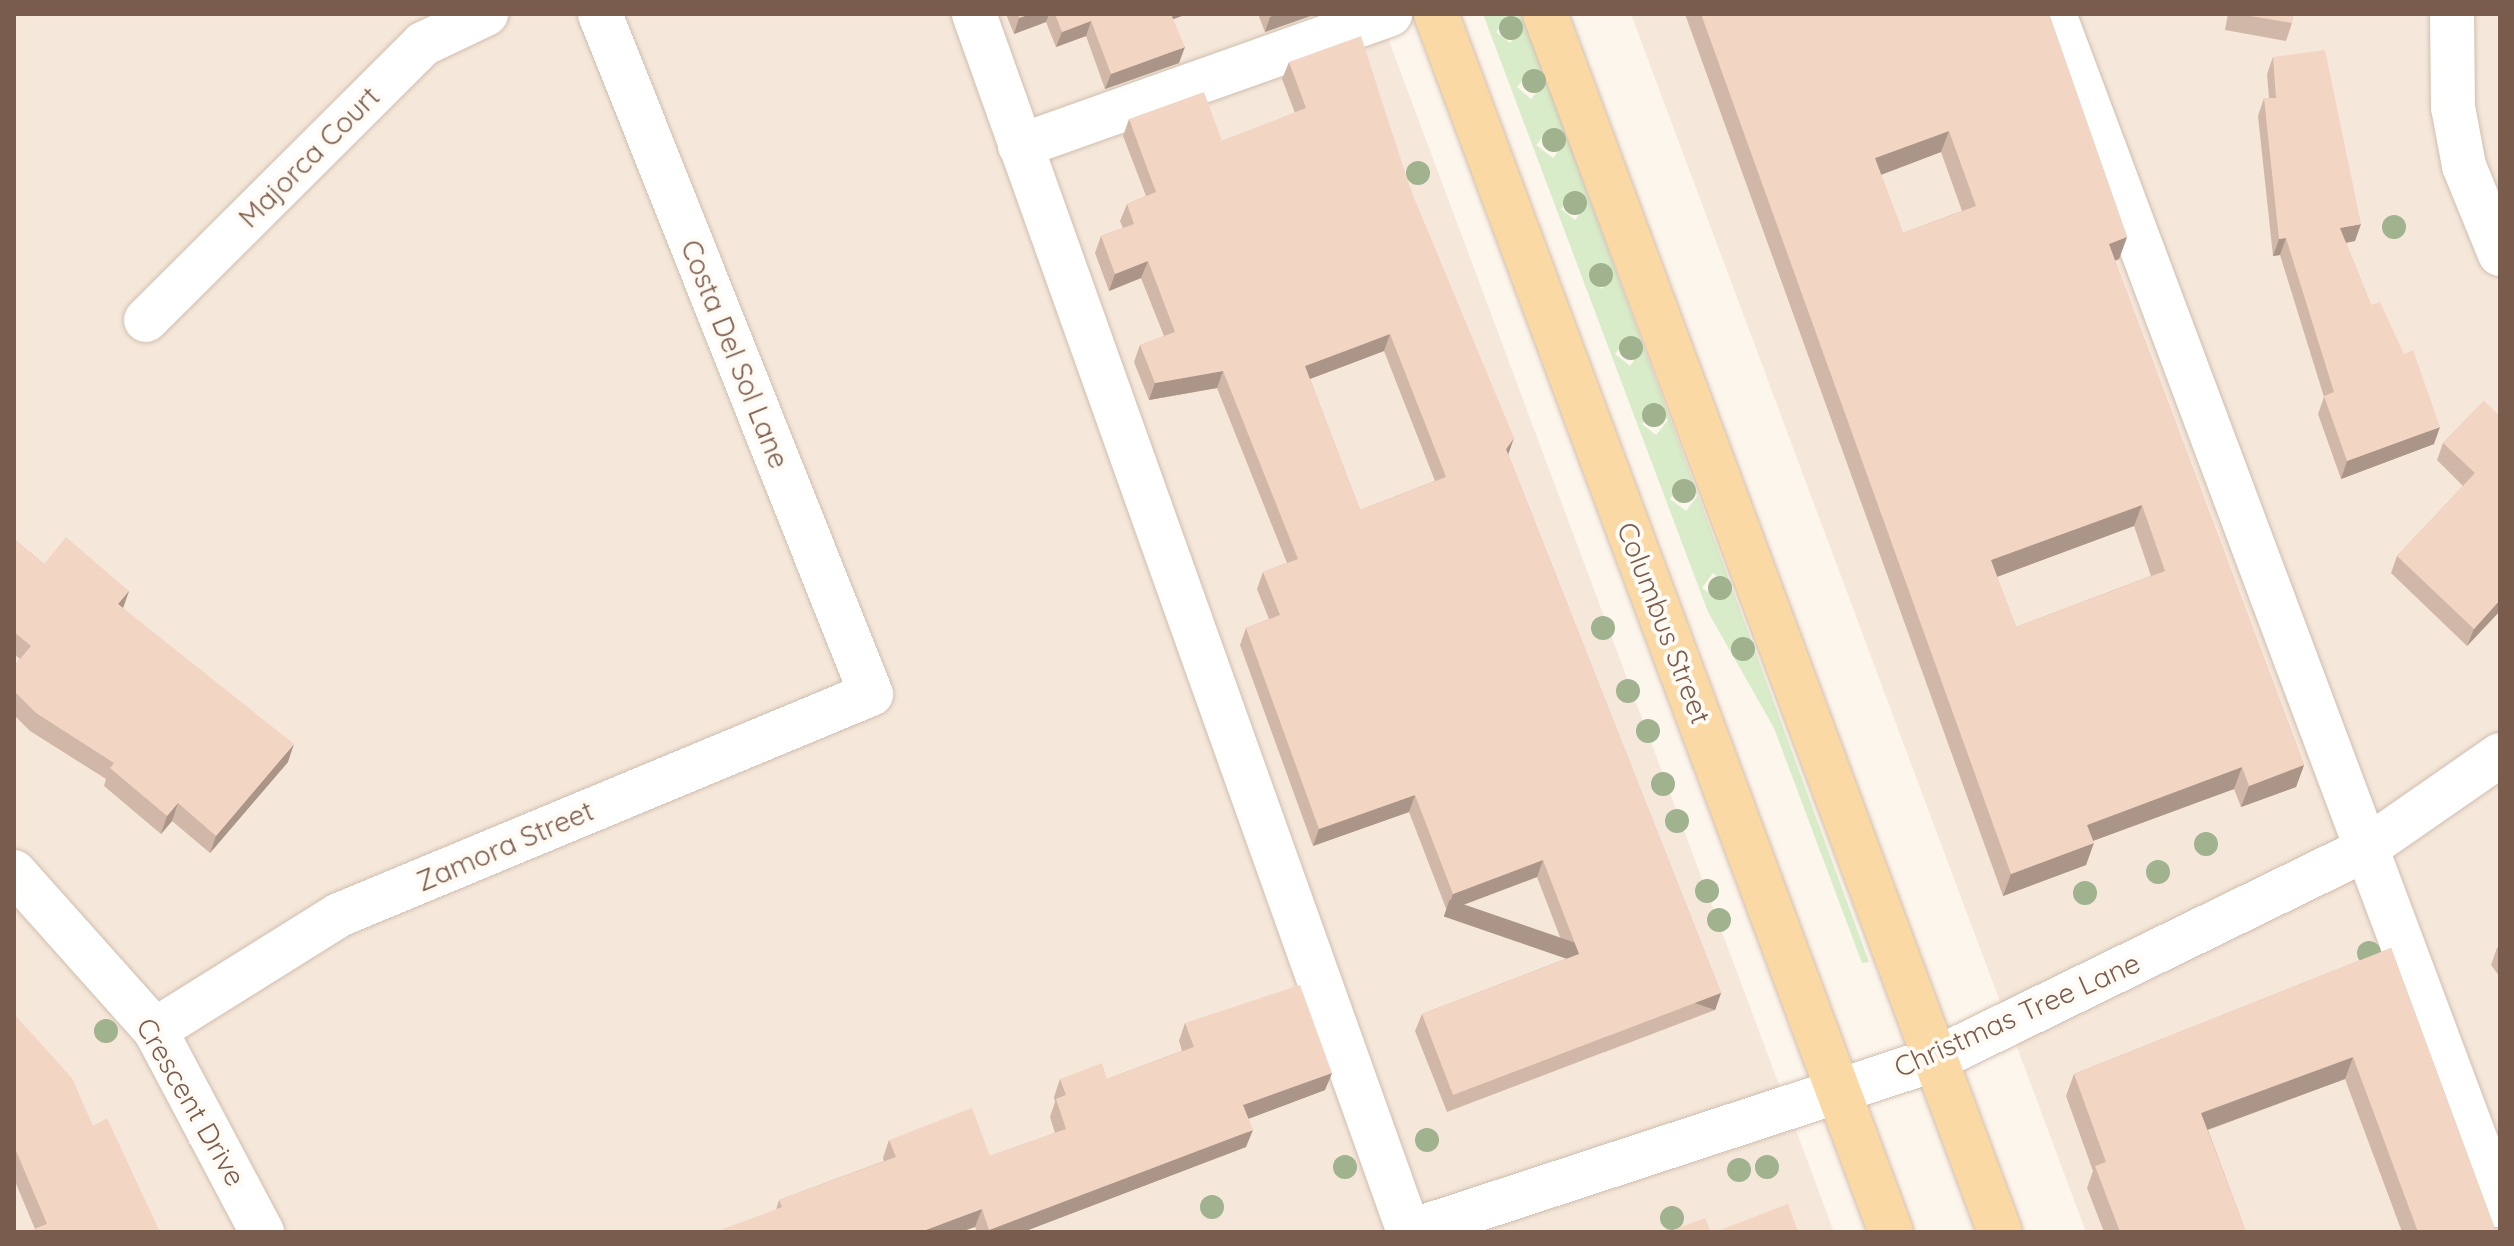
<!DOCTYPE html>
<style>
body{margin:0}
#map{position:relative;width:2514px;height:1246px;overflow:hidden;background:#fdf6ec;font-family:Quicksand,sans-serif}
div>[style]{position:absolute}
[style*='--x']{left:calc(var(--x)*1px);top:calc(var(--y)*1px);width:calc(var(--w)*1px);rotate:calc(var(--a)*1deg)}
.residential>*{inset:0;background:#f5e8da}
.green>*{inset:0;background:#d8ecc9}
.roads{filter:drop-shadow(0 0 2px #d1beb0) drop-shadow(0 0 2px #d1beb0)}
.minor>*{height:44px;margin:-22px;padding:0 22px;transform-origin:22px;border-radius:22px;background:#fff}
.major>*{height:44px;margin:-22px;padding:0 22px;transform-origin:22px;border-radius:22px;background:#fbd9a5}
.trees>*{width:24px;height:24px;margin:-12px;border-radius:50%;background:#a0b28e}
.wall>*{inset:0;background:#d1b7a8}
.shaded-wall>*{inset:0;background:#aa9588;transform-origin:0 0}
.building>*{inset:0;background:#f3d5c3}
span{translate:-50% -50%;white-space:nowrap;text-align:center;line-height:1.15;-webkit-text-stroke:8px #fffaf3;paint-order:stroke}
.street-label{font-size:28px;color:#7a5c4d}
.frame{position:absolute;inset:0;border:16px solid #7a5c4d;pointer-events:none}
</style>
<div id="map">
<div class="residential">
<div style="clip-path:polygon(14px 14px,1379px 14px,1834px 1232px,14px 1232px)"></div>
<div style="clip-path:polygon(1631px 14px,2500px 14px,2500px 1232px,2086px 1232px)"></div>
</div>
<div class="green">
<div style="clip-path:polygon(evenodd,1483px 14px,1522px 14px,1869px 962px,1862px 963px,1774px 728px,1708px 612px,1483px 14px,1507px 19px,1520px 29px,1510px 43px,1496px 32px,1507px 19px,1483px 14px,1528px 73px,1543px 84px,1531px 99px,1517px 87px,1528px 73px,1483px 14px,1550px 129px,1566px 141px,1553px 158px,1536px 145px,1550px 129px,1483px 14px,1572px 195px,1586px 206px,1575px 220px,1561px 209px,1572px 195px,1483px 14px,1599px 264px,1612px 275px,1602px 289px,1588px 278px,1599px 264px,1483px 14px,1627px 339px,1641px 351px,1630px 366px,1615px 354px,1627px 339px,1483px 14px,1653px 409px,1668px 420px,1656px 435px,1642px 424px,1653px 409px,1483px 14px,1682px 483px,1698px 495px,1686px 511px,1670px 499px,1682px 483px,1483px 14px,1713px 573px,1728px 585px,1717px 599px,1702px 588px,1713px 573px,1483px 14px,1742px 640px,1754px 649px,1745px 661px,1733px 652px,1742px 640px)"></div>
</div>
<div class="roads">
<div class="minor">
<div style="--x:974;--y:14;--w:1293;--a:70.35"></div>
<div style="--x:2054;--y:14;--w:1272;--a:69.47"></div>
<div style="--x:2452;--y:14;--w:93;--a:89.4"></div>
<div style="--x:2453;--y:107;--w:60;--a:79.4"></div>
<div style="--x:2464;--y:166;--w:95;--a:67.8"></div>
<div style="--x:1020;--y:146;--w:393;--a:-19.6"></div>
<div style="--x:146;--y:320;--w:391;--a:-44.9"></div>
<div style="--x:423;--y:44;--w:70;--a:-25.5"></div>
<div style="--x:14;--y:872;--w:212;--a:48.3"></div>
<div style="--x:155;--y:1030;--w:229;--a:62.1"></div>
<div style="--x:155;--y:1030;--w:217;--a:-32"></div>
<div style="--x:339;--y:915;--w:576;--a:-22.56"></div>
<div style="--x:871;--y:694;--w:732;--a:-111.73"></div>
<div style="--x:1408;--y:1232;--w:556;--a:-18.14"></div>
<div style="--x:1936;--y:1059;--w:474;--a:-26"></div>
<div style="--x:2362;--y:851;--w:168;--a:-34.8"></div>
</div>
<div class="major">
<div style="--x:1436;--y:14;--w:1300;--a:69.52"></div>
<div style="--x:1545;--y:14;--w:1300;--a:69.52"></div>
</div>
</div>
<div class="trees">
<div style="left:1511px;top:28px"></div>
<div style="left:1534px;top:81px"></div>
<div style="left:1554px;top:140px"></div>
<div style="left:1418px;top:173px"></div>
<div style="left:1575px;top:203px"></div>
<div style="left:2394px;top:227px"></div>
<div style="left:1601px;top:275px"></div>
<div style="left:1631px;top:348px"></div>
<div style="left:1654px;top:415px"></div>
<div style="left:1684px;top:491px"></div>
<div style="left:1720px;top:588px"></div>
<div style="left:1603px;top:628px"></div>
<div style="left:1743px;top:649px"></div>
<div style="left:1628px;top:691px"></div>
<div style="left:1648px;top:731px"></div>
<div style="left:1663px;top:784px"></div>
<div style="left:1677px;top:821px"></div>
<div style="left:2206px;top:844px"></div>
<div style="left:2158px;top:872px"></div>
<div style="left:1707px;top:891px"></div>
<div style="left:2085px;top:893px"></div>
<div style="left:1719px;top:920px"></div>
<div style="left:2369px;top:953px"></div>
<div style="left:106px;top:1031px"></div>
<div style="left:1427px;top:1140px"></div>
<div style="left:1345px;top:1167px"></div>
<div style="left:1767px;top:1167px"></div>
<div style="left:1739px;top:1170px"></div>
<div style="left:1212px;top:1207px"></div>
<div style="left:1672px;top:1218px"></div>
</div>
<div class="wall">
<div style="clip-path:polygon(1006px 14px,1187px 14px,1173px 19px,1179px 63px,1105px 89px,1086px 36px,1056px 47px,1046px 22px,1014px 34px)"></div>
<div style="clip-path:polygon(1258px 14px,1316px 14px,1265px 32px)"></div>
<div style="clip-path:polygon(evenodd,1685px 14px,2049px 14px,2127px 237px,2119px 259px,2115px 261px,2304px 765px,2296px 787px,2241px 807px,2234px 789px,2093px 841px,2086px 865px,2003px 896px,1685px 14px,1941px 152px,1962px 211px,1903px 233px,1881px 175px,1941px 152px,1685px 14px,2134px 526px,2151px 576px,2016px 627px,1997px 577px,2134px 526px)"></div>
<div style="clip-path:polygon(2228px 14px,2293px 14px,2292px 23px,2286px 41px,2225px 30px)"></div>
<div style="clip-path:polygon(2273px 57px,2355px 241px,2346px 243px,2371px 305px,2434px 444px,2341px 479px,2318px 414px,2324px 397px,2280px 255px,2273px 256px,2258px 116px,2264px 98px,2269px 98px,2267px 74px)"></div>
<div style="clip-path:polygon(evenodd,1289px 62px,1410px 188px,1508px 454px,1721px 993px,1715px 1010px,1447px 1112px,1415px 1031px,1422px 1014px,1568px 958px,1537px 877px,1447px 911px,1409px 812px,1313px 846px,1240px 645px,1246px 628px,1269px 619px,1257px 589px,1263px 572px,1287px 563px,1217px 388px,1149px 400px,1134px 362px,1140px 345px,1164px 336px,1141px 278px,1109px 291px,1095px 253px,1101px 236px,1123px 228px,1120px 221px,1127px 204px,1146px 196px,1123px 136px,1129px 119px,1222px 141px,1295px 113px,1282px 79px,1289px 62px,1384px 351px,1435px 481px,1360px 510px,1310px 379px,1384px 351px)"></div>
<div style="clip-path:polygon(2484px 401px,2500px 611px,2467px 646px,2391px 573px,2397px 556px,2463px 486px,2437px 460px,2443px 443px)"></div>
<div style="clip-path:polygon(14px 539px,44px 564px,129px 591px,123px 608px,288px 762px,210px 853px,172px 821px,161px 834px,104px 786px,106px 779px,30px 731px,14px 715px,14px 666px,20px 659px,14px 654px)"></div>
<div style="clip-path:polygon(2500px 945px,2500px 977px,2491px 965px,2497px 948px)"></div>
<div style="clip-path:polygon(2391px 948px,2496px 1232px,2402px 1232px,2345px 1079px,2208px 1130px,2246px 1232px,2104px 1232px,2087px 1188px,2093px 1171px,2066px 1096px,2074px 1074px)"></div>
<div style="clip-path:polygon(14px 1014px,93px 1126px,160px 1232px,33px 1232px,35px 1229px,14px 1179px)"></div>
<div style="clip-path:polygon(1185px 1023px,1332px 1073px,1325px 1090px,1248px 1119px,1246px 1147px,1023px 1232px,977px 1232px,975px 1227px,776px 1210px,779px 1200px,884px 1161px,883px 1158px,889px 1140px,990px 1156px,1055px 1133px,1050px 1117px,1055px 1102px,1054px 1097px,1060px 1079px,1107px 1079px,1182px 1051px,1179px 1041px)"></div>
</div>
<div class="shaded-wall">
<div style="clip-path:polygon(1031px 14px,1049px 14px,1046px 22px,1014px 34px,1019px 18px)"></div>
<div style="clip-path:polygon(1166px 14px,1187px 14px,1163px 23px)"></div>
<div style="clip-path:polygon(1278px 14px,1316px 14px,1265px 32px,1270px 17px)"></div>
<div style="clip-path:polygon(1091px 21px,1086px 36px,1056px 47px,1062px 32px)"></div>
<div style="clip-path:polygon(1185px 47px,1179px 63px,1105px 89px,1111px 74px)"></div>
<div style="clip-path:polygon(1949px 131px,1941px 152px,1867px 180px,1875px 158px)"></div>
<div style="clip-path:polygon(2361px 224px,2355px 241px,2333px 245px,2340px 228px)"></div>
<div style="clip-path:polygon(2127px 237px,2119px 259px,2101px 266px,2109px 244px)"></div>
<div style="clip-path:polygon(2286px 238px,2280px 255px,2273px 256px,2279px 239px)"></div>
<div style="clip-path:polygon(1148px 261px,1141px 278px,1109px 291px,1115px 274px)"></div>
<div style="clip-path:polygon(1390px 334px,1384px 351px,1299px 383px,1305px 366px)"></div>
<div style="clip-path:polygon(1223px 371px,1217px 388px,1149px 400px,1155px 383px)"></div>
<div style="clip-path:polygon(2440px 427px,2434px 444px,2341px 479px,2347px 461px)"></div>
<div style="clip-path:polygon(1514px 438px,1508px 455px,1506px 449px)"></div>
<div style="clip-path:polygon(2142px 505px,2134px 526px,1983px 582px,1991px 560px)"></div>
<div style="clip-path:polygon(129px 591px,123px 608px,118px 604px)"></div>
<div style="clip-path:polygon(2500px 600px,2500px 611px,2467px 646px,2474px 629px)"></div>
<div style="clip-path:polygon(294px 744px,288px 762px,210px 853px,216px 836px)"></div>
<div style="clip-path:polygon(2304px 765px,2296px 787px,2241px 807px,2249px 786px)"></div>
<div style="clip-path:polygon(2242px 767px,2234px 789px,2079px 846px,2087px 825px)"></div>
<div style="clip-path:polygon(1415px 795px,1409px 812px,1313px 846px,1319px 829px)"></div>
<div style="clip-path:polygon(178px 803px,172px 821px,161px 834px,167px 816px)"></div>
<div style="clip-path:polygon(2094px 843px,2086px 865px,2003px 896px,2011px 874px)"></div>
<div style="clip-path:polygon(1543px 860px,1537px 877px,1447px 911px,1453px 894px)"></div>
<div style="left:1721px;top:993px;width:18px;height:287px;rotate:109deg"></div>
<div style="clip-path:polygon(2353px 1057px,2345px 1079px,2193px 1135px,2201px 1113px)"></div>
<div style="clip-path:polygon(1332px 1073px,1325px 1090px,1237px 1123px,1243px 1105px)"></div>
<div style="clip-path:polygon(1253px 1130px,1246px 1147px,1023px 1232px,989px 1232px,989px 1230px)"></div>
<div style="clip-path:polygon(982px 1209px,975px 1227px,961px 1232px,920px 1232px)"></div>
</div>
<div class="building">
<div style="clip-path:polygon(1018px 14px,1031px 14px,1019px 18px)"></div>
<div style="clip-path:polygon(1055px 14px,1171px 14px,1185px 47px,1111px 74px,1091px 21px,1062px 32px)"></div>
<div style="clip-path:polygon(evenodd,1701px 14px,2049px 14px,2127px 237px,2109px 244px,2304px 765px,2249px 786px,2242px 767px,2087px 825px,2094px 843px,2011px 874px,1701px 14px,1949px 131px,1976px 206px,1903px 233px,1875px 158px,1949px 131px,1701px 14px,2142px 505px,2165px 571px,2016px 627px,1991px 560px,2142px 505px)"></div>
<div style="clip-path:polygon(2238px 14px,2293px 14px,2292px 23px)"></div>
<div style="clip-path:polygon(evenodd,1361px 36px,1410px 188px,1514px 438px,1506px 449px,1721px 993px,1453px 1095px,1422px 1014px,1579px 954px,1543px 860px,1453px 894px,1415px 795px,1319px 829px,1246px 628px,1280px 615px,1263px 572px,1298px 559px,1223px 371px,1155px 383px,1140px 345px,1175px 332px,1148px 261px,1115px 274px,1101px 236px,1134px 224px,1127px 204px,1156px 192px,1129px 119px,1204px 92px,1222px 141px,1306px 108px,1289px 62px,1361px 36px,1390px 334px,1446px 477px,1360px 510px,1305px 366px,1390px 334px)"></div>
<div style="clip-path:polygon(2325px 50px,2361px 224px,2340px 228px,2371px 305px,2380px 302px,2404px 354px,2413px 350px,2440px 427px,2347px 461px,2324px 396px,2334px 392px,2286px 238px,2279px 239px,2264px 98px,2276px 98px,2273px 57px)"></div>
<div style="clip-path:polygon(2484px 401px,2500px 416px,2500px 600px,2474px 629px,2397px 556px,2475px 473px,2443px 443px)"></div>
<div style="clip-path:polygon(66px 537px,129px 591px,118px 604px,294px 744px,216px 836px,178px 803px,167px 816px,110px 768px,114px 763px,36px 713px,14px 691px,14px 666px,31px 646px,14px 632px,14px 539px,44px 564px)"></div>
<div style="clip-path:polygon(2391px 948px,2496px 1232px,2418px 1232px,2353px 1057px,2201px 1113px,2246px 1232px,2120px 1232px,2095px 1166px,2106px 1162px,2074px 1074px)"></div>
<div style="clip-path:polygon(1300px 985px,1332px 1073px,1243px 1105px,1253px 1130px,989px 1230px,982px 1209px,920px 1232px,715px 1232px,782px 1207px,779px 1200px,896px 1157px,889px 1140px,972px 1108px,990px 1156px,1066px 1129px,1056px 1099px,1066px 1095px,1060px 1079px,1102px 1063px,1107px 1079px,1194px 1047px,1185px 1023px)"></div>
<div style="clip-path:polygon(14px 1014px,72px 1078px,93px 1126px,107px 1118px,160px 1232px,35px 1232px,34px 1229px,47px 1224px,14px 1146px)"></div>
<div style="clip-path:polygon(1788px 1204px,1798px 1232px,1715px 1232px)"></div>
<div style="clip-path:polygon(1705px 1218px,1711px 1232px,1668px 1232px)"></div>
</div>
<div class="street-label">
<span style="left:309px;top:157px;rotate:-45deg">Majorca Court</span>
<span style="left:735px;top:354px;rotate:68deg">Costa Del Sol Lane</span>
<span style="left:1664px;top:623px;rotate:69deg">Columbus Street</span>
<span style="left:505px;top:846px;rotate:-23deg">Zamora Street</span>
<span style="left:2017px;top:1015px;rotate:-24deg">Christmas Tree Lane</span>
<span style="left:191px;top:1102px;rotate:60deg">Crescent Drive</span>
</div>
<div class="frame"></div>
</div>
